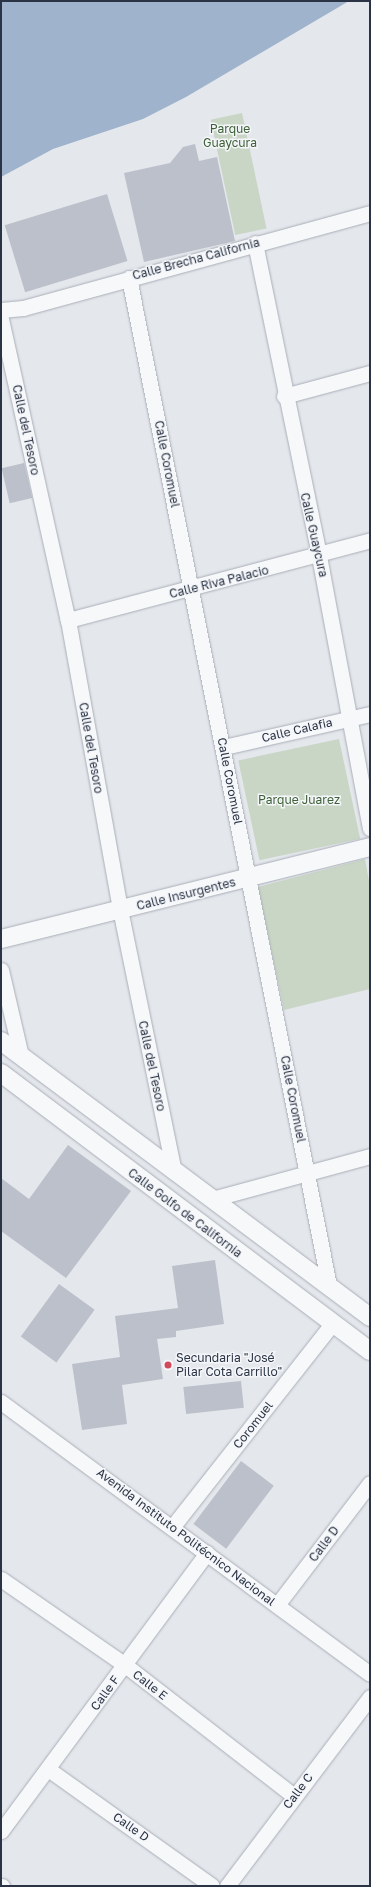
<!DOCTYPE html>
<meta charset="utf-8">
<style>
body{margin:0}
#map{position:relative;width:371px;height:1887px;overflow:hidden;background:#e4e7ec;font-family:"Golos Text",sans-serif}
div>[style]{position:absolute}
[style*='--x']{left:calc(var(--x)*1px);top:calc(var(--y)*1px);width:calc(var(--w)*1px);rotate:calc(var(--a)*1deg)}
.green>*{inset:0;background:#c9d6c5;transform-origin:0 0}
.water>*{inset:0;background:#9fb4cc}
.building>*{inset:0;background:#bbc0ca;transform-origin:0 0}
.roads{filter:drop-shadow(0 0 1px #a9aeb7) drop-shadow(0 0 1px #a9aeb7)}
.minor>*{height:15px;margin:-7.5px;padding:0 7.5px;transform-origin:7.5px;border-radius:7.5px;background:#f7f8fa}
.tertiary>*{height:18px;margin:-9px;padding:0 9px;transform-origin:9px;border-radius:9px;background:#f7f8fa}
.dots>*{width:11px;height:11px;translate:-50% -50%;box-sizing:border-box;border:2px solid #f4f6f9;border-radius:50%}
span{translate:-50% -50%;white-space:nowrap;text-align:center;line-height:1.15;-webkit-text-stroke:3px #f4f6f9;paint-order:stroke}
.park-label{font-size:12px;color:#3f6138}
.street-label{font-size:12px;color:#2b3445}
.poi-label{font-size:12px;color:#2b3445}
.left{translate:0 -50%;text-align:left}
.frame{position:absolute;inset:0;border:2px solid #2b3445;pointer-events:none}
</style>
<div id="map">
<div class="green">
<div style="left:242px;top:113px;width:118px;height:32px;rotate:78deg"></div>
<div style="left:339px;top:739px;width:102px;height:103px;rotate:78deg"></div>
<div style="clip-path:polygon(365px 859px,370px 886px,370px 989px,284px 1010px,258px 887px)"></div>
</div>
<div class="water">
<div style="clip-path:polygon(1px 1px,349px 1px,186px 97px,143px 119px,53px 149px,1px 177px)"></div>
</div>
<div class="building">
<div style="clip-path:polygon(195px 144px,199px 161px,217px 157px,235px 241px,144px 262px,124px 173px,170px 163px,183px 147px)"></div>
<div style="left:107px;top:194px;width:70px;height:107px;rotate:73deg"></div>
<div style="left:24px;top:463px;width:36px;height:23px;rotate:77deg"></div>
<div style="clip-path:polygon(68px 1145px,131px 1191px,66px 1278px,1px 1231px,1px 1178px,29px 1199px)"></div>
<div style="clip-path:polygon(215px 1260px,224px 1324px,176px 1331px,176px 1337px,157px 1339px,163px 1379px,122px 1385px,127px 1424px,82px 1430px,72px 1364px,120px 1357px,115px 1316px,178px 1308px,172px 1266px)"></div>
<div style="left:59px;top:1284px;width:44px;height:65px;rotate:36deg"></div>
<div style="left:241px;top:1381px;width:27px;height:58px;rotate:84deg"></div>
<div style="left:241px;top:1461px;width:41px;height:79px;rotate:37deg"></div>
</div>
<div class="roads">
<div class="minor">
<div style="--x:255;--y:243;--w:319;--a:78.4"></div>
<div style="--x:319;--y:556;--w:277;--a:79.4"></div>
<div style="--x:129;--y:278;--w:1027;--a:78.77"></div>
<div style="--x:1;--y:310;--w:22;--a:-5"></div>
<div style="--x:23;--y:308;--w:360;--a:-15.3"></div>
<div style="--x:1;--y:319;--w:308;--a:77.5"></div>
<div style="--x:68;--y:620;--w:294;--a:79.8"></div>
<div style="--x:120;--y:909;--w:268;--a:78.4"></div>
<div style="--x:284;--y:396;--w:89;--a:-15"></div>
<div style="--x:68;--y:620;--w:312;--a:-14.8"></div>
<div style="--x:224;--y:747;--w:150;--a:-12.7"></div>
<div style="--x:1;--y:970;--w:88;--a:76.9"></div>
<div style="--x:212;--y:1199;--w:164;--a:-15.2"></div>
<div style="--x:1;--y:1402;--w:458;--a:36.4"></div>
<div style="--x:173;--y:1526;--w:258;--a:-51.8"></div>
<div style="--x:1;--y:1579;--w:151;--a:34.7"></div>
<div style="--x:125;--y:1665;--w:214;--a:37.8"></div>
<div style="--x:277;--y:1605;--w:153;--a:-52.7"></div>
<div style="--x:48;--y:1769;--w:201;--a:35.5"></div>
<div style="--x:1;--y:1831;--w:346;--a:-53.5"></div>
<div style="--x:1;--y:1886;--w:1;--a:0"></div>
<div style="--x:227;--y:1886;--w:237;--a:-52.9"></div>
</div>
<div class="tertiary">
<div style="--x:1;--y:939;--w:380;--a:-14"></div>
<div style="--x:1;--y:1041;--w:461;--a:36.8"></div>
<div style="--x:1;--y:1073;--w:462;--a:37"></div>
</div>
</div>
<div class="dots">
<div style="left:168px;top:1365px;background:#d1495b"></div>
</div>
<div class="park-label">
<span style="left:230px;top:136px">Parque<br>Guaycura</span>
<span style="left:299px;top:800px">Parque Juarez</span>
</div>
<div class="street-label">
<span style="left:196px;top:259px;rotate:-15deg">Calle Brecha California</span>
<span style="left:26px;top:430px;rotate:78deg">Calle del Tesoro</span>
<span style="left:167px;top:464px;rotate:79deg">Calle Coromuel</span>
<span style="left:314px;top:535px;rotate:77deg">Calle Guaycura</span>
<span style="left:219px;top:582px;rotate:-14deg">Calle Riva Palacio</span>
<span style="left:297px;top:730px;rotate:-13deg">Calle Calafia</span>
<span style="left:91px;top:748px;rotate:80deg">Calle del Tesoro</span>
<span style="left:230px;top:781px;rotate:79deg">Calle Coromuel</span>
<span style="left:186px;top:894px;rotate:-14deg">Calle Insurgentes</span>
<span style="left:152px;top:1066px;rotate:78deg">Calle del Tesoro</span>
<span style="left:293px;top:1099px;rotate:79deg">Calle Coromuel</span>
<span style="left:185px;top:1213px;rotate:37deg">Calle Golfo de California</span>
<span style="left:253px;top:1425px;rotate:-52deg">Coromuel</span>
<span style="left:186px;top:1537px;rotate:37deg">Avenida Instituto Politécnico Nacional</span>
<span style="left:324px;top:1544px;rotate:-53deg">Calle D</span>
<span style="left:150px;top:1685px;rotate:38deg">Calle E</span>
<span style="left:105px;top:1693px;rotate:-54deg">Calle F</span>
<span style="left:298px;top:1791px;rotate:-53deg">Calle C</span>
<span style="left:131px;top:1827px;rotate:35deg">Calle D</span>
</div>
<div class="poi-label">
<span class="left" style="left:176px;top:1365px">Secundaria "José<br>Pilar Cota Carrillo"</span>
</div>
<div class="frame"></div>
</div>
